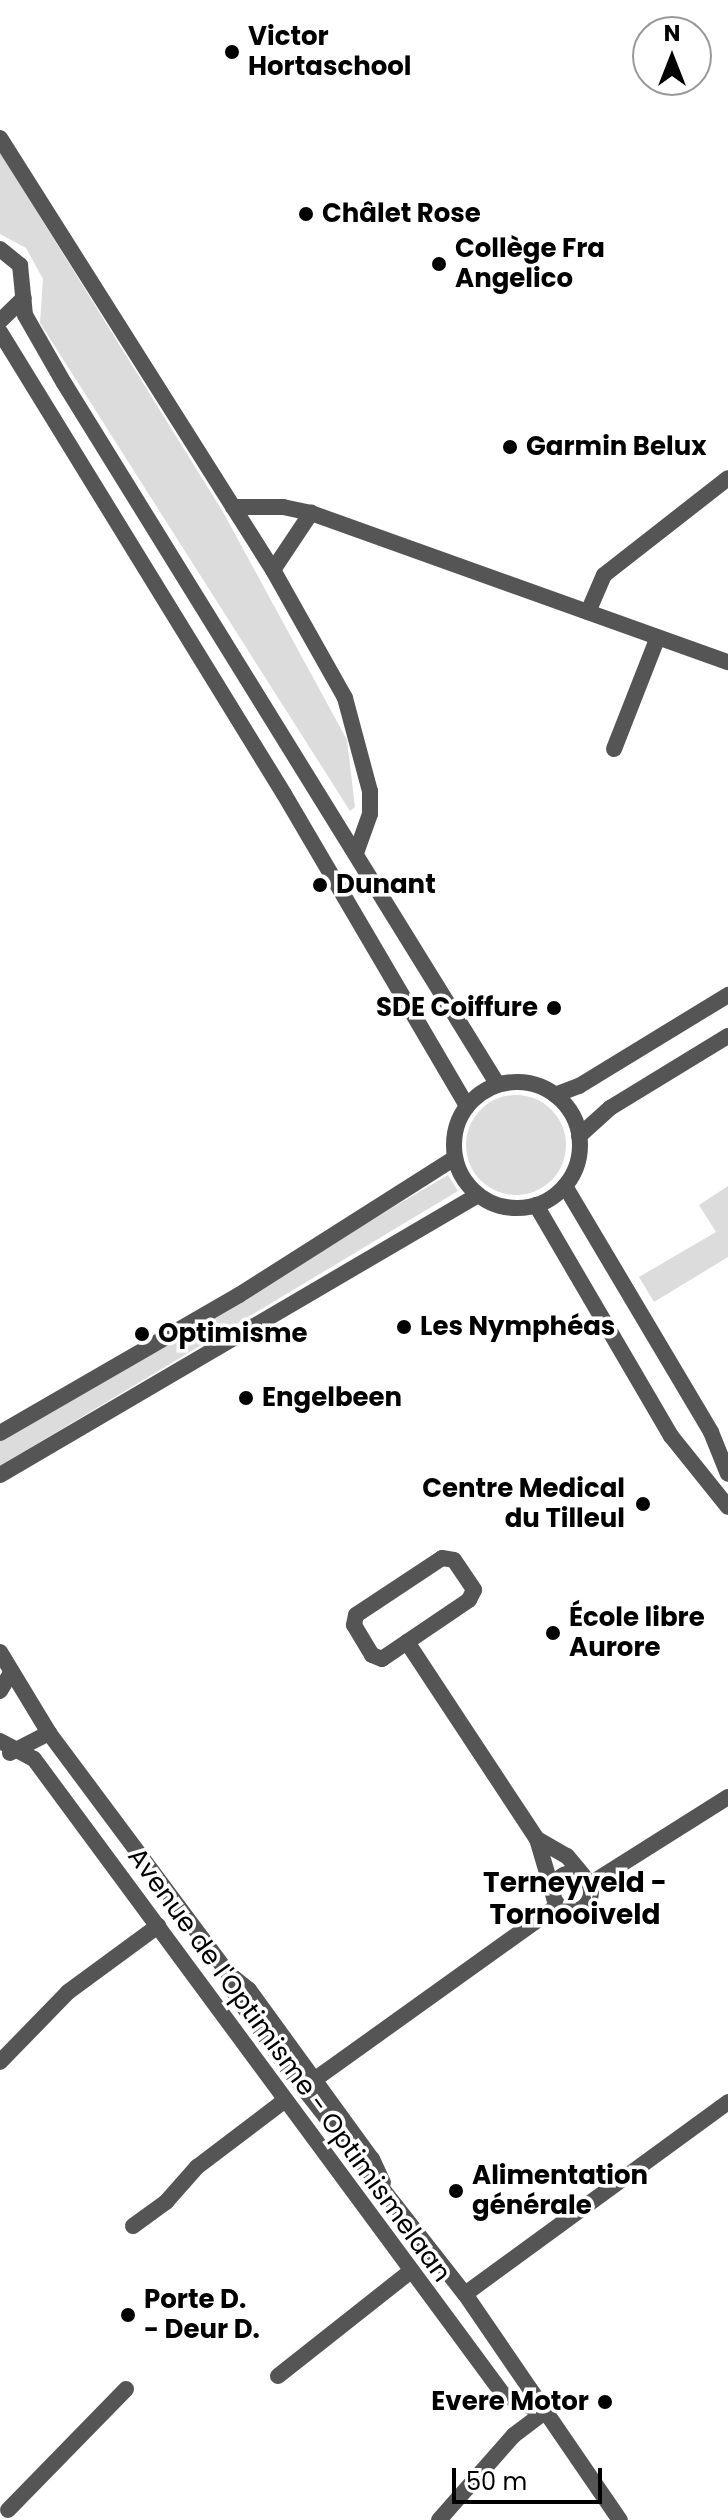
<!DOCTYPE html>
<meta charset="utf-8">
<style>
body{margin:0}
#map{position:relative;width:728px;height:2520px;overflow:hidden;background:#fff;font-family:Poppins,sans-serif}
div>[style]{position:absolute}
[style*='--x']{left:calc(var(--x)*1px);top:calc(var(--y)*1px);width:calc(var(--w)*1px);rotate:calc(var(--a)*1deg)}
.green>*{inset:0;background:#dcdcdc}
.round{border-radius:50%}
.minor>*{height:16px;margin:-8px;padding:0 8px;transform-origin:8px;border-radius:8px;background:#555}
.minor>.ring{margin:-8px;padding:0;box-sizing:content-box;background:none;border:16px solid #555;border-radius:50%}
.tertiary>*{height:16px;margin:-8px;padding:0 8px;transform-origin:8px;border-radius:8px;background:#555}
.tertiary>.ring{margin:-8px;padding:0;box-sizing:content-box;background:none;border:16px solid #555;border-radius:50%}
.dots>*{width:22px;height:22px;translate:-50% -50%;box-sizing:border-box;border:4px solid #fff;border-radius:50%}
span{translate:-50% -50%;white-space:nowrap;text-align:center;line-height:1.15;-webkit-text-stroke:7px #fff;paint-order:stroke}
.poi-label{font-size:26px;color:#000;font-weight:700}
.left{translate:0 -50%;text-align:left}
.right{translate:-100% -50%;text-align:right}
.street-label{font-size:26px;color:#000}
.neighbourhood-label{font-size:28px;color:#000;font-weight:700}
.north{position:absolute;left:632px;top:16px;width:80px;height:80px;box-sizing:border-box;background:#fff;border:2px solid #999;border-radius:50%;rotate:0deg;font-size:22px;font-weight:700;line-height:32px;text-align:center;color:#000}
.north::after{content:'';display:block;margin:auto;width:28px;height:36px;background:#000;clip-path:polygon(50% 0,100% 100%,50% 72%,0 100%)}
.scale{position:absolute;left:452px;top:2468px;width:150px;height:36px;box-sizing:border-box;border:4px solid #000;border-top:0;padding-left:10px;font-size:24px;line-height:28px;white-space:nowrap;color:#000;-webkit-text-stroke:6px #fff;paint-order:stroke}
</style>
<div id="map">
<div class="green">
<div style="clip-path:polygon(0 152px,223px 512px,347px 740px,355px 807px,350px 811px,40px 323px,43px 279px,26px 248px,0 234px)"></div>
<div class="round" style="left:466px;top:1095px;width:100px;height:100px"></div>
<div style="clip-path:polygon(448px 1175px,458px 1191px,0 1466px,0 1438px)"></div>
<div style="clip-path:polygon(728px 1186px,728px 1257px,654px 1302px,639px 1277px,716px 1232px,699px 1205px)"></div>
</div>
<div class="minor">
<div style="--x:0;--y:138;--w:511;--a:57.71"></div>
<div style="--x:273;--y:570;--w:147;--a:60.6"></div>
<div style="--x:345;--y:698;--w:96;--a:75"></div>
<div style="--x:370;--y:791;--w:23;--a:90"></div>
<div style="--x:370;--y:814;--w:41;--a:109.7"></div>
<div style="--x:233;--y:507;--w:50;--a:0"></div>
<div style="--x:283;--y:507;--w:29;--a:12"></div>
<div style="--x:311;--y:513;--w:443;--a:19.7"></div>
<div style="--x:273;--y:570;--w:69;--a:-56.3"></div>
<div style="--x:588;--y:612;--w:40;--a:-66.6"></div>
<div style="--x:604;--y:575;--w:157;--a:-38"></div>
<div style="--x:614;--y:749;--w:118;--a:-68.6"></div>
<div style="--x:442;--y:1558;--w:12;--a:9"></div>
<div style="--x:454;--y:1560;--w:36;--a:56"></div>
<div style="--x:474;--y:1590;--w:11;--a:117"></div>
<div style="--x:469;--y:1600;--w:105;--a:145.9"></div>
<div style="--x:382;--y:1659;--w:11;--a:-158"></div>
<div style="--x:372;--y:1655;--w:35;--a:-121"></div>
<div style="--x:354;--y:1625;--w:10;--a:-79"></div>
<div style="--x:356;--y:1615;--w:103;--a:-33.5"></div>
<div style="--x:407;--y:1642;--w:236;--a:56.6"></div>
<div style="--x:537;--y:1839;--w:56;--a:73.5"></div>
<div style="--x:0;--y:1652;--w:95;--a:58.8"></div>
<div style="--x:49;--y:1733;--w:299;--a:53.3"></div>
<div style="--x:228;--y:1973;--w:27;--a:39"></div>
<div style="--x:249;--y:1990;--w:209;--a:54"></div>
<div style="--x:372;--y:2159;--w:26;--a:65"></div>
<div style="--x:0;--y:1691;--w:21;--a:-59"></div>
<div style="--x:0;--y:1741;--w:38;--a:28"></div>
<div style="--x:34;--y:1759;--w:789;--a:53.55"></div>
<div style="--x:503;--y:2394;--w:44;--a:25.4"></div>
<div style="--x:10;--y:1753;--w:44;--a:-27.1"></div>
<div style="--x:537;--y:1839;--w:34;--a:30"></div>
<div style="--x:567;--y:1856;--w:25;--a:50"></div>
<div class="ring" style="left:553px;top:1873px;width:22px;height:22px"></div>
<div style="--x:590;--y:1884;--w:163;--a:-32.2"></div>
<div style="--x:228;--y:1973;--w:24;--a:71"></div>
<div style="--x:236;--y:1996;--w:86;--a:54.5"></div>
<div style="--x:286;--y:2066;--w:290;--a:51.9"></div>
<div style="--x:465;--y:2294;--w:274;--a:55.6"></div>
<div style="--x:0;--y:2062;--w:98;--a:-45.8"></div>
<div style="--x:68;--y:1992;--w:112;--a:-36.3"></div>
<div style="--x:307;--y:2085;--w:309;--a:-35.6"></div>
<div style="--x:133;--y:2226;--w:41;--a:-36"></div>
<div style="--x:166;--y:2202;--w:47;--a:-48.5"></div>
<div style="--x:197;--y:2167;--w:109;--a:-37.2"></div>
<div style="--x:465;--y:2294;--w:326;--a:-36.1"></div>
<div style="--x:278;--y:2376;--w:169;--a:-38.3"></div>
<div style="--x:8;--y:2510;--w:169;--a:-45.7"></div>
<div style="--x:439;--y:2520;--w:113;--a:-48.6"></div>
<div style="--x:514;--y:2435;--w:36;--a:-37"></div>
</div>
<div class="tertiary">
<div style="--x:0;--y:249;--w:26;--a:39"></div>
<div style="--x:20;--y:265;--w:50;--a:84.3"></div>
<div style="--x:25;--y:315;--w:78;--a:60.2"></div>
<div style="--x:64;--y:383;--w:825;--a:58.27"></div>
<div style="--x:0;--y:321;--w:33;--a:-44"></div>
<div style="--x:0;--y:332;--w:542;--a:58.42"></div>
<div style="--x:284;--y:794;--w:362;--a:59.6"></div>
<div class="ring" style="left:454px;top:1082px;width:110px;height:110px"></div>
<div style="--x:555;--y:1095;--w:26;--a:-21"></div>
<div style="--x:579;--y:1086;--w:175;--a:-31.4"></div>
<div style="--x:579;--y:1136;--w:42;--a:-42.1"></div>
<div style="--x:610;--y:1108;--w:138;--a:-31.4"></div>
<div style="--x:565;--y:1186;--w:286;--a:59.3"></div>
<div style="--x:711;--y:1432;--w:45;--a:68"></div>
<div style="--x:536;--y:1205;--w:268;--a:59.7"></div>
<div style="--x:671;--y:1436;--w:91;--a:51.2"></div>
<div style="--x:0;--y:1433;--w:276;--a:-30"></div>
<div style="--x:239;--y:1295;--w:256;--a:-32.4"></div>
<div style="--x:0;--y:1475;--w:554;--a:-30.36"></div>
</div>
<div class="dots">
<div style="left:232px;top:52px;background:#000"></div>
<div style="left:306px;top:214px;background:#000"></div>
<div style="left:439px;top:264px;background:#000"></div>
<div style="left:510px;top:447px;background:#000"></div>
<div style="left:320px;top:885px;background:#000"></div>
<div style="left:554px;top:1008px;background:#000"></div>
<div style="left:404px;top:1327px;background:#000"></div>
<div style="left:142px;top:1334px;background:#000"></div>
<div style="left:246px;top:1398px;background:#000"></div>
<div style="left:643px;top:1504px;background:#000"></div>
<div style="left:553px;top:1633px;background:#000"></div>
<div style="left:456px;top:2191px;background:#000"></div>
<div style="left:128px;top:2315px;background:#000"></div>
<div style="left:605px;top:2402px;background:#000"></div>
</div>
<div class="poi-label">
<span class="left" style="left:248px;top:52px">Victor<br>Hortaschool</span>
<span class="left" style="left:322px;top:214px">Châlet Rose</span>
<span class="left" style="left:455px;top:264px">Collège Fra<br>Angelico</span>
<span class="left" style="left:526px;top:447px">Garmin Belux</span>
<span class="left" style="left:336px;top:885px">Dunant</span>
<span class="right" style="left:538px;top:1008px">SDE Coiffure</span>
<span class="left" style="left:420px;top:1327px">Les Nymphéas</span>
<span class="left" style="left:158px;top:1334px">Optimisme</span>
<span class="left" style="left:262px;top:1398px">Engelbeen</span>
<span class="right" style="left:625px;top:1504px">Centre Medical<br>du Tilleul</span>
<span class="left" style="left:569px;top:1633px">École libre<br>Aurore</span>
<span class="left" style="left:472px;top:2191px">Alimentation<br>générale</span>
<span class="left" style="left:144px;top:2315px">Porte D.<br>- Deur D.</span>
<span class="right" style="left:589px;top:2402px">Evere Motor</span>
</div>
<div class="street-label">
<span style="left:289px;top:2065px;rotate:54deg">Avenue de l'Optimisme - Optimismelaan</span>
</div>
<div class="neighbourhood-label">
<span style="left:575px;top:1899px">Terneyveld -<br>Tornooiveld</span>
</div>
<div class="north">N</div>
<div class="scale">50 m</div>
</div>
